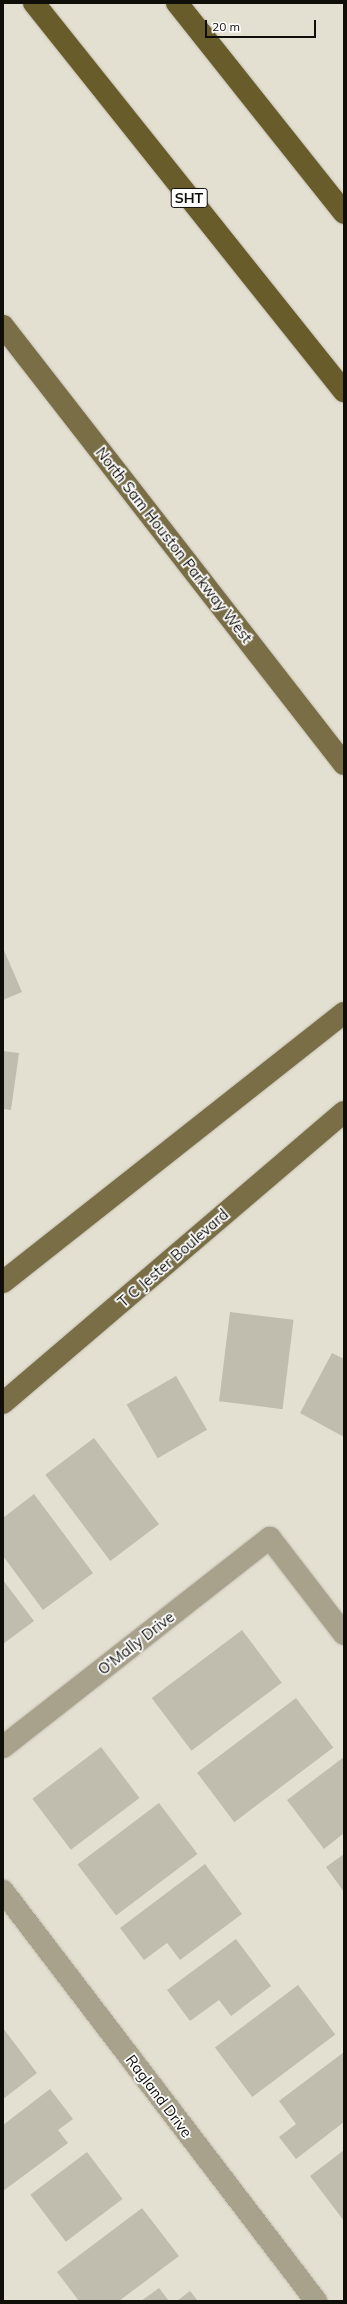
<!DOCTYPE html>
<style>
body{margin:0}
#map{position:relative;width:347px;height:2304px;overflow:hidden;background:#e4e0d1;font-family:Mulish,sans-serif}
div>[style]{position:absolute}
[style*='--x']{left:calc(var(--x)*1px);top:calc(var(--y)*1px);width:calc(var(--w)*1px);rotate:calc(var(--a)*1deg)}
.building>*{inset:0;background:#c0bcae;transform-origin:0 0}
.roads{filter:drop-shadow(0 0 1px #c2beb1) drop-shadow(0 0 1px #c2beb1)}
.minor>*{height:22px;margin:-11px;padding:0 11px;transform-origin:11px;border-radius:11px;background:#a8a28d}
.major>*{height:22px;margin:-11px;padding:0 11px;transform-origin:11px;border-radius:11px;background:#796e46}
.highway>*{height:22px;margin:-11px;padding:0 11px;transform-origin:11px;border-radius:11px;background:#685c2b}
span{translate:-50% -50%;white-space:nowrap;text-align:center;line-height:1.15;-webkit-text-stroke:3.5px #fff;paint-order:stroke}
.shield-label span{padding:1px 3px;background:#fff;border:1px solid;border-radius:3px;-webkit-text-stroke-width:0}
.shield-label{font-size:14px;color:#0f0e09;font-weight:700}
.street-label{font-size:15px;color:#0f0e09}
.frame{position:absolute;inset:0;border:4px solid #0f0e09;pointer-events:none}
.scale{position:absolute;left:205px;top:20px;width:111px;height:18px;box-sizing:border-box;border:2px solid #0f0e09;border-top:0;padding-left:5px;font-size:12px;line-height:14px;white-space:nowrap;color:#0f0e09;-webkit-text-stroke:3px #fff;paint-order:stroke}
</style>
<div id="map">
<div class="building">
<div style="clip-path:polygon(3px 948px,22px 992px,3px 1000px)"></div>
<div style="clip-path:polygon(3px 1051px,19px 1053px,11px 1110px,3px 1109px)"></div>
<div style="left:230px;top:1312px;width:64px;height:90px;rotate:7deg"></div>
<div style="clip-path:polygon(332px 1353px,344px 1359px,344px 1437px,300px 1413px)"></div>
<div style="left:176px;top:1376px;width:62px;height:57px;rotate:60deg"></div>
<div style="left:94px;top:1438px;width:108px;height:61px;rotate:53deg"></div>
<div style="clip-path:polygon(34px 1494px,93px 1573px,43px 1610px,3px 1556px,3px 1518px)"></div>
<div style="clip-path:polygon(3px 1580px,34px 1621px,3px 1644px)"></div>
<div style="left:242px;top:1630px;width:66px;height:113px;rotate:53deg"></div>
<div style="left:296px;top:1698px;width:62px;height:124px;rotate:53deg"></div>
<div style="left:101px;top:1747px;width:64px;height:86px;rotate:53deg"></div>
<div style="clip-path:polygon(344px 1757px,344px 1833px,324px 1849px,287px 1800px)"></div>
<div style="left:159px;top:1803px;width:64px;height:102px;rotate:53deg"></div>
<div style="clip-path:polygon(344px 1854px,344px 1892px,326px 1867px)"></div>
<div style="clip-path:polygon(205px 1864px,242px 1914px,180px 1960px,167px 1943px,144px 1960px,120px 1928px)"></div>
<div style="clip-path:polygon(236px 1939px,271px 1986px,231px 2016px,219px 2000px,190px 2021px,167px 1990px)"></div>
<div style="left:298px;top:1985px;width:62px;height:104px;rotate:53deg"></div>
<div style="clip-path:polygon(3px 2028px,37px 2073px,3px 2099px)"></div>
<div style="clip-path:polygon(344px 2052px,344px 2122px,296px 2159px,279px 2137px,296px 2124px,279px 2101px)"></div>
<div style="clip-path:polygon(50px 2089px,73px 2119px,58px 2130px,68px 2143px,3px 2191px,3px 2125px)"></div>
<div style="clip-path:polygon(344px 2150px,344px 2221px,310px 2176px)"></div>
<div style="left:87px;top:2152px;width:59px;height:71px;rotate:53deg"></div>
<div style="clip-path:polygon(142px 2208px,179px 2256px,119px 2301px,79px 2301px,57px 2272px)"></div>
<div style="clip-path:polygon(159px 2288px,169px 2301px,141px 2301px)"></div>
<div style="clip-path:polygon(190px 2291px,198px 2301px,177px 2301px)"></div>
</div>
<div class="roads">
<div class="minor">
<div style="--x:3;--y:1747;--w:339;--a:-38.1"></div>
<div style="--x:270;--y:1538;--w:121;--a:52.4"></div>
<div style="--x:3;--y:1891;--w:516;--a:52.64"></div>
</div>
<div class="major">
<div style="--x:3;--y:326;--w:555;--a:52.1"></div>
<div style="--x:3;--y:1282;--w:434;--a:-38.3"></div>
<div style="--x:3;--y:1403;--w:448;--a:-40.5"></div>
</div>
<div class="highway">
<div style="--x:34;--y:3;--w:497;--a:51.4"></div>
<div style="--x:177;--y:3;--w:268;--a:51.5"></div>
</div>
</div>
<div class="shield-label">
<span style="left:189px;top:198px">SHT</span>
</div>
<div class="street-label">
<span style="left:174px;top:545px;rotate:52deg">North Sam Houston Parkway West</span>
<span style="left:173px;top:1258px;rotate:-41deg">T C Jester Boulevard</span>
<span style="left:136px;top:1643px;rotate:-38deg">O'Mally Drive</span>
<span style="left:159px;top:2096px;rotate:53deg">Ragland Drive</span>
</div>
<div class="frame"></div>
<div class="scale">20 m</div>
</div>
